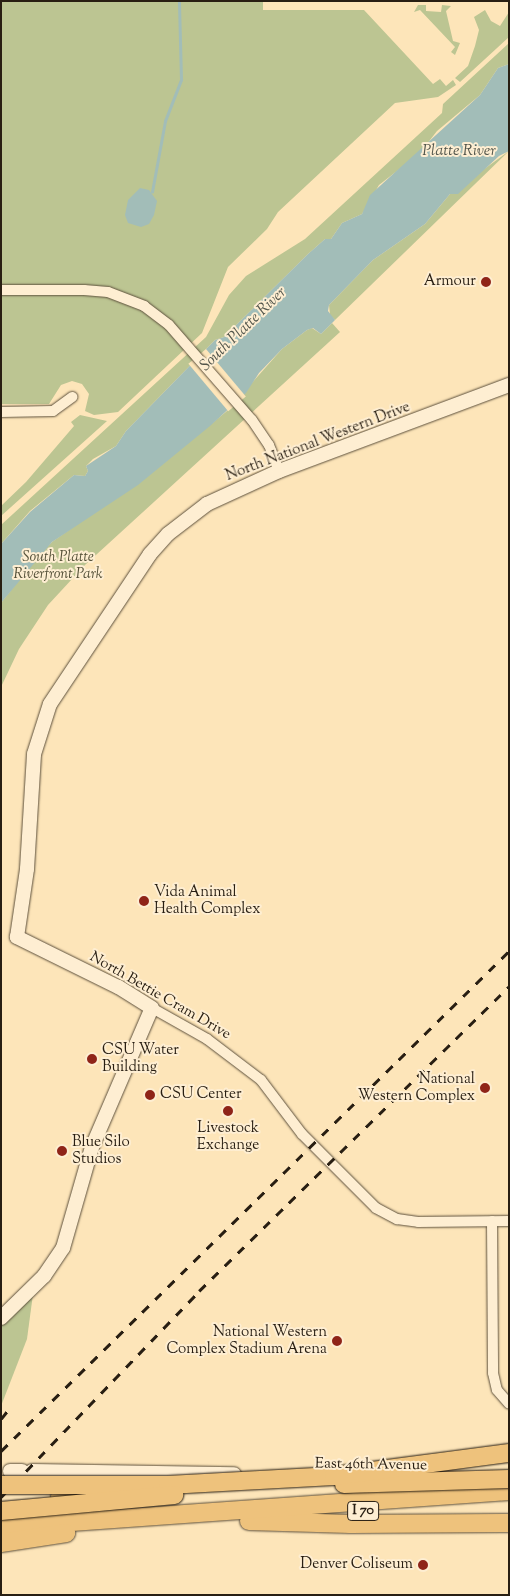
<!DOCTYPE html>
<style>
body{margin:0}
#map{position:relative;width:510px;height:1596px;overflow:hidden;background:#fde5b9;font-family:"Sorts Mill Goudy",serif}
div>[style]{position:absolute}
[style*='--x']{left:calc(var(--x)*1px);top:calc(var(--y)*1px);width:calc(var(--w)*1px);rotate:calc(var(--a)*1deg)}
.green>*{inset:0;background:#bcc592}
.water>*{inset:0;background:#a2bdb8}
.pier>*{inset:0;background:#fde5b9;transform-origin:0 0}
.stream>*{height:2.5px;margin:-1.25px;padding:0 1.25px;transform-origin:1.25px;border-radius:1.25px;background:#a2bdb8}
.roads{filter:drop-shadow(0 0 1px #5d503c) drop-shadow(0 0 1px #5d503c)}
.street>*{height:10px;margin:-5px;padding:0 5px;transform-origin:5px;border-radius:5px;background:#feeed2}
.secondary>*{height:14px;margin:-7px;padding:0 7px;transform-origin:7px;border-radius:7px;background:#feeed2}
.highway>*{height:18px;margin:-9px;padding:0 9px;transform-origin:9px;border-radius:9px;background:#eec27c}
.rail>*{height:2.5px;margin-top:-1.25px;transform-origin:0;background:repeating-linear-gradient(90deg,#281e12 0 9px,transparent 0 18px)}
.bridges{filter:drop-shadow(0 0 1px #281e12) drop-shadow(0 0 1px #281e12)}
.highway-bridge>*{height:18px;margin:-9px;padding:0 9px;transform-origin:9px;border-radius:9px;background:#eec27c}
.dots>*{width:14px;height:14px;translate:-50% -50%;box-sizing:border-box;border:2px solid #feeed2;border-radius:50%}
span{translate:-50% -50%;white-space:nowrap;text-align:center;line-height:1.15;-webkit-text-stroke:4px #feeed2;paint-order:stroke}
.shield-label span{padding:1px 4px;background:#feeed2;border:1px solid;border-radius:4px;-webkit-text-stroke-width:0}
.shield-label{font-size:14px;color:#281e12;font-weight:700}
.poi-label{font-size:15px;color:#281e12}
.right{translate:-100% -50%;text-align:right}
.left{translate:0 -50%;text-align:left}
.street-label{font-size:15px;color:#281e12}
.park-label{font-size:15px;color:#545038;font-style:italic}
.water-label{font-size:16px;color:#53564c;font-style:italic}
.frame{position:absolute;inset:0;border:2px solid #281e12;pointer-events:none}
</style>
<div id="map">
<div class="green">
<div style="clip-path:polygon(1px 1px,263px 1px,263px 10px,364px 10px,433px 84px,440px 79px,446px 86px,453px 80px,456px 85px,438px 97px,395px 103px,278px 212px,267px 229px,228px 267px,202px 333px,118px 412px,94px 415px,85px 411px,89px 394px,82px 384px,72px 381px,61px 385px,49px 404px,1px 404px)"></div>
<div style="clip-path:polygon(418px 5px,426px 5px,426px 11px,441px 12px,442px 5px,451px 6px,446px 11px,453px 41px,460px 43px,455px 55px,451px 52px,455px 47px,420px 10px,414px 12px)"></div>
<div style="clip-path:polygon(485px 10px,491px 21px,500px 26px,509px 12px,509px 37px,460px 82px,455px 78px,468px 66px,475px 46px,479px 30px,474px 17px)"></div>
<div style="clip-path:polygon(509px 43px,509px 64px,498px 68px,480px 95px,437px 131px,420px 153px,379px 185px,362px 214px,342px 223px,331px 239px,325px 239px,308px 254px,224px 337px,215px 340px,126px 431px,116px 446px,93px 459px,86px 466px,88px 471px,85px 476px,74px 475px,30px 511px,1px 544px,1px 525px,206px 337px,229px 295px,246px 276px,305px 239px,442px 113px,443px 104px)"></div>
<div style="clip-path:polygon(509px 151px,335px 320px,330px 315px,329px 305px,373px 260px,425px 224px,450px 194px)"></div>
<div style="clip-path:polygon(332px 323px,340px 332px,85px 565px,48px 605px,19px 649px,1px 687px,1px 603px,35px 560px,52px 542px,160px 466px,227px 411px,282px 349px,307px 330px,312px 328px,321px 334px)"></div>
<div style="clip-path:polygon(80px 415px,107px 421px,1px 516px,1px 506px,26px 482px,74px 426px,71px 422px)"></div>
<div style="clip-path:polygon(33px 1294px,27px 1339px,1px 1406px,1px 1323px)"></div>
</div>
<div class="water">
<div style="clip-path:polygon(509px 64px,509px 151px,499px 156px,458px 194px,450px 194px,425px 224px,373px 260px,329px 305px,328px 311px,335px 320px,321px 334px,313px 328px,307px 330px,282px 349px,259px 373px,246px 393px,210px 426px,138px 485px,52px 542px,1px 603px,1px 544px,30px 512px,74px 475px,85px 476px,88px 471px,86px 466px,116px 446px,126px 431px,215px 340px,224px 337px,308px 254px,325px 239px,331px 239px,342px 223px,362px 214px,370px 195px,480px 95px,498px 68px)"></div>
<div style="clip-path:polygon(140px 188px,149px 190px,157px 201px,154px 215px,149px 224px,141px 227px,128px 223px,125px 215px,128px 200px)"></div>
</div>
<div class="pier">
<div style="left:206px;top:349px;width:62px;height:23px;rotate:50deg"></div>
</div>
<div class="stream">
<div style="--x:152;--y:192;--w:72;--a:-79.6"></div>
<div style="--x:165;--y:121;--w:44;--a:-68.7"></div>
<div style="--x:181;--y:80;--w:79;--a:-91.5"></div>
</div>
<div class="roads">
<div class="street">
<div style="--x:1;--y:290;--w:83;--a:0"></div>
<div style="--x:84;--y:290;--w:24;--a:5"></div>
<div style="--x:108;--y:292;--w:39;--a:21"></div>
<div style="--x:144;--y:306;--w:31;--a:37"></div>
<div style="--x:169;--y:325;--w:126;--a:48.9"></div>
<div style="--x:252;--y:420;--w:30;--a:56"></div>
<div style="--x:269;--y:445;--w:28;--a:69"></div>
<div style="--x:1;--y:412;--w:52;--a:-1.1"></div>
<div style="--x:53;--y:411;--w:24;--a:-36"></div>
<div style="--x:152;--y:1008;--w:63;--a:29.4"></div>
<div style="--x:207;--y:1039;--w:68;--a:37.2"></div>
<div style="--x:261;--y:1080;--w:68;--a:52.8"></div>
<div style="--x:302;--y:1134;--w:105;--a:45"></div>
<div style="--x:376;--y:1208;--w:24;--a:28"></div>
<div style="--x:397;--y:1219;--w:21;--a:8"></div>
<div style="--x:418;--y:1222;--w:91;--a:-0.6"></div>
<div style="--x:492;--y:1221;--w:152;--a:89.6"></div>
<div style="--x:493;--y:1373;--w:17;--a:77"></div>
<div style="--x:497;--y:1390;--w:18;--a:49"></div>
</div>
<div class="secondary">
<div style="--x:1;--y:1318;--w:60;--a:-44.3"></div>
<div style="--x:44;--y:1276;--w:34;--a:-56"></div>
<div style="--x:63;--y:1248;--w:105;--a:-74"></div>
<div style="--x:92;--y:1147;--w:151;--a:-66.7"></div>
<div style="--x:152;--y:1008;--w:40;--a:-148"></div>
<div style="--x:118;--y:987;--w:113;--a:-153.7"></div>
<div style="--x:17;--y:937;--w:69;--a:-81.6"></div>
<div style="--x:27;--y:869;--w:115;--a:-86.5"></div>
<div style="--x:34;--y:754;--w:52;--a:-72.3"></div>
<div style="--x:50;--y:704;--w:180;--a:-56.3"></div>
<div style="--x:150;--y:554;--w:27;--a:-48"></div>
<div style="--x:168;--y:534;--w:49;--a:-37.6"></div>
<div style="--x:207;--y:504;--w:79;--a:-24.6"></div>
<div style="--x:279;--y:471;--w:246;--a:-20.5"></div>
<div style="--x:10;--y:1471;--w:12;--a:0"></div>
<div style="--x:32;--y:1471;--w:202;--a:0.9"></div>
</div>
<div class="highway">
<div style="--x:60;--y:1497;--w:53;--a:-6.5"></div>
<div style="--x:249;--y:1521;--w:102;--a:1.7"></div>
<div style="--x:351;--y:1524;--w:158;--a:-0.4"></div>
<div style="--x:1;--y:1527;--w:509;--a:-4.05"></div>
<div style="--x:1;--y:1543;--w:66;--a:-8.7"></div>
</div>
</div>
<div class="rail">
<div style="--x:1;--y:1419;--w:11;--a:-52"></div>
<div style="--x:1;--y:1451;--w:713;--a:-44.55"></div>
<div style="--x:1;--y:1497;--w:286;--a:-46.1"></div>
<div style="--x:199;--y:1291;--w:435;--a:-44.5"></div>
</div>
<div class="bridges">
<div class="highway-bridge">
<div style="--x:344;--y:1484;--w:165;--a:-1.7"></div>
<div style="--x:1;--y:1485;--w:167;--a:0"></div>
<div style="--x:168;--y:1485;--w:166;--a:-3.1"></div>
<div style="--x:334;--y:1476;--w:177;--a:-7.5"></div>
<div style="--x:1;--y:1511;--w:174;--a:-5.3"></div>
</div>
</div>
<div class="dots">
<div style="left:486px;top:282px;background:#8f2418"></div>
<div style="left:144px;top:901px;background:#8f2418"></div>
<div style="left:92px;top:1059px;background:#8f2418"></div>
<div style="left:485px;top:1088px;background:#8f2418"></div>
<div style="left:150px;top:1095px;background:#8f2418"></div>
<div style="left:228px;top:1111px;background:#8f2418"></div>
<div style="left:62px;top:1151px;background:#8f2418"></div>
<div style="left:337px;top:1341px;background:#8f2418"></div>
<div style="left:423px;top:1565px;background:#8f2418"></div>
</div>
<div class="shield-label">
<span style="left:363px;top:1511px">I 70</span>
</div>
<div class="poi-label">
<span class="right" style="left:476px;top:282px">Armour</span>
<span class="left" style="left:154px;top:901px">Vida Animal<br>Health Complex</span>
<span class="left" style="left:102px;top:1059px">CSU Water<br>Building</span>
<span class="right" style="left:475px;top:1088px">National<br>Western Complex</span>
<span class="left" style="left:160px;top:1095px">CSU Center</span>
<span style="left:228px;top:1137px">Livestock<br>Exchange</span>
<span class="left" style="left:72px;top:1151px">Blue Silo<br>Studios</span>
<span class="right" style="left:327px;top:1341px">National Western<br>Complex Stadium Arena</span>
<span class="right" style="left:413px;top:1565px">Denver Coliseum</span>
</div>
<div class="street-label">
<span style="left:318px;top:442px;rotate:-21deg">North National Western Drive</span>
<span style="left:160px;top:996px;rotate:30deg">North Bettie Cram Drive</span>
<span style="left:371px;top:1465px;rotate:1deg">East 46th Avenue</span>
</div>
<div class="park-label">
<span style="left:58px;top:566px">South Platte<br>Riverfront Park</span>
</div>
<div class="water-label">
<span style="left:459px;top:152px">Platte River</span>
<span style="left:244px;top:330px;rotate:-44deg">South Platte River</span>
</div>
<div class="frame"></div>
</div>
